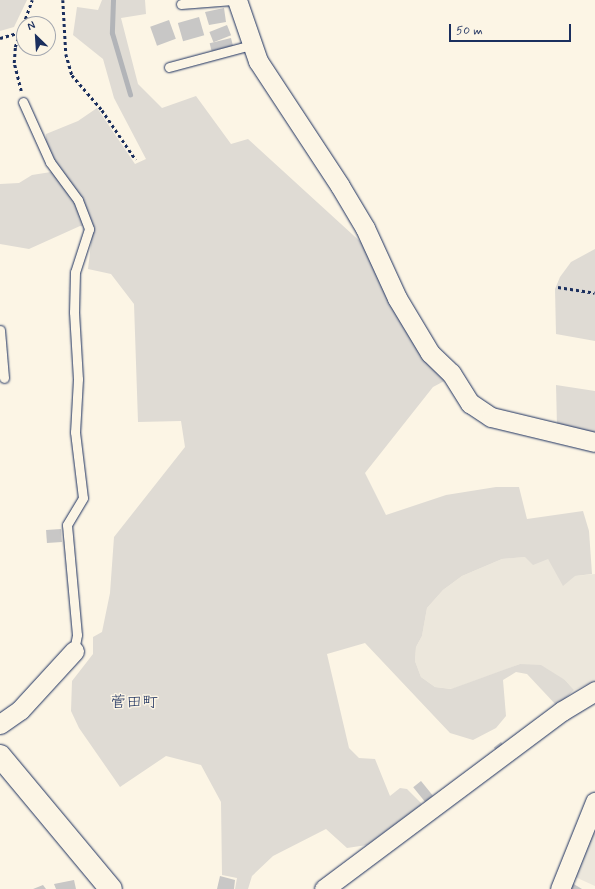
<!DOCTYPE html>
<meta charset="utf-8">
<style>
body{margin:0}
#map{position:relative;width:595px;height:889px;overflow:hidden;background:#fcf5e5;font-family:Mynerve,"Klee One",sans-serif}
div>[style]{position:absolute}
[style*='--x']{left:calc(var(--x)*1px);top:calc(var(--y)*1px);width:calc(var(--w)*1px);rotate:calc(var(--a)*1deg)}
.built>*{inset:0;background:#ece7dc}
.green>*{inset:0;background:#dfdbd4}
.stream>*{height:5px;margin:-2.5px;padding:0 2.5px;transform-origin:2.5px;border-radius:2.5px;background:#b2b4b8}
.building>*{inset:0;background:#c8c7c6;transform-origin:0 0}
.path>*{height:2.5px;margin-top:-1.25px;transform-origin:0;background:repeating-linear-gradient(90deg,#1b2f5e 0 3px,transparent 0 6px)}
.roads{filter:drop-shadow(0 0 1px #1b2f5e) drop-shadow(0 0 1px #1b2f5e)}
.lane>*{height:9px;margin:-4.5px;padding:0 4.5px;transform-origin:4.5px;border-radius:4.5px;background:#fcf5e5}
.street>*{height:19px;margin:-9.5px;padding:0 9.5px;transform-origin:9.5px;border-radius:9.5px;background:#fcf5e5}
.secondary>*{height:22px;margin:-11px;padding:0 11px;transform-origin:11px;border-radius:11px;background:#fcf5e5}
span{translate:-50% -50%;white-space:nowrap;text-align:center;line-height:1.15;-webkit-text-stroke:3px #fcf5e5;paint-order:stroke}
.neighbourhood-label{font-size:16px;color:#1b2f5e}
.north{position:absolute;left:16px;top:16px;width:40px;height:40px;box-sizing:border-box;background:#fcf5e5;border:1px solid #a2a6af;border-radius:50%;rotate:335deg;font-size:11px;font-weight:700;line-height:16px;text-align:center;color:#1b2f5e}
.north::after{content:'';display:block;margin:auto;width:14px;height:18px;background:#1b2f5e;clip-path:polygon(50% 0,100% 100%,50% 72%,0 100%)}
.scale{position:absolute;left:449px;top:24px;width:122px;height:18px;box-sizing:border-box;border:2px solid #1b2f5e;border-top:0;padding-left:5px;font-size:12px;line-height:14px;white-space:nowrap;color:#1b2f5e;-webkit-text-stroke:3px #fcf5e5;paint-order:stroke}
</style>
<div id="map">
<div class="built">
<div style="clip-path:polygon(525px 557px,548px 559px,575px 576px,595px 574px,595px 681px,574px 690px,565px 680px,520px 664px,452px 689px,435px 687px,421px 677px,415px 661px,416px 647px,422px 636px,427px 608px,443px 590px,462px 576px,502px 559px)"></div>
<div style="clip-path:polygon(595px 819px,595px 886px,573px 876px)"></div>
</div>
<div class="green">
<div style="clip-path:polygon(0 0,27px 0,14px 27px,0 31px)"></div>
<div style="clip-path:polygon(102px 0,145px 0,146px 14px,121px 18px,138px 84px,162px 108px,196px 96px,231px 144px,248px 139px,364px 245px,450px 378px,433px 387px,365px 473px,386px 515px,446px 495px,496px 487px,519px 487px,527px 519px,583px 511px,589px 531px,592px 574px,575px 576px,563px 586px,548px 559px,533px 565px,525px 557px,502px 559px,462px 576px,443px 590px,427px 608px,422px 636px,416px 647px,415px 661px,421px 677px,435px 687px,451px 689px,520px 664px,541px 665px,565px 680px,574px 690px,557px 706px,527px 674px,516px 672px,503px 680px,506px 716px,496px 728px,473px 740px,450px 733px,365px 643px,327px 654px,349px 748px,359px 758px,375px 759px,390px 796px,400px 788px,407px 789px,422px 804px,367px 845px,347px 848px,326px 829px,273px 856px,252px 876px,248px 889px,235px 889px,237px 878px,222px 875px,221px 802px,201px 765px,166px 756px,120px 787px,79px 728px,71px 711px,72px 681px,93px 654px,93px 637px,102px 632px,110px 593px,114px 537px,185px 447px,181px 421px,138px 422px,134px 304px,111px 274px,88px 269px,93px 227px,80px 226px,29px 249px,0 244px,0 184px,19px 183px,32px 175px,51px 172px,45px 156px,46px 134px,78px 121px,97px 108px,135px 164px,146px 159px,114px 98px,103px 59px,73px 35px,77px 7px,98px 10px)"></div>
<div style="clip-path:polygon(595px 249px,595px 341px,556px 334px,555px 289px,560px 277px,571px 262px)"></div>
<div style="clip-path:polygon(556px 385px,595px 391px,595px 435px,557px 426px)"></div>
</div>
<div class="stream">
<div style="--x:113;--y:0;--w:33;--a:92"></div>
<div style="--x:112;--y:33;--w:64;--a:73.6"></div>
</div>
<div class="building">
<div style="clip-path:polygon(224px 8px,226px 22px,209px 25px,205px 12px)"></div>
<div style="left:199px;top:17px;width:19px;height:22px;rotate:74deg"></div>
<div style="left:169px;top:20px;width:20px;height:20px;rotate:70deg"></div>
<div style="left:227px;top:25px;width:11px;height:19px;rotate:68deg"></div>
<div style="left:231px;top:38px;width:8px;height:22px;rotate:76deg"></div>
<div style="left:61px;top:529px;width:13px;height:15px;rotate:86deg"></div>
<div style="left:501px;top:742px;width:5px;height:9px;rotate:53deg"></div>
<div style="left:421px;top:781px;width:19px;height:10px;rotate:51deg"></div>
<div style="clip-path:polygon(220px 876px,235px 880px,234px 889px,217px 889px)"></div>
<div style="clip-path:polygon(74px 880px,76px 889px,56px 889px,54px 884px)"></div>
<div style="clip-path:polygon(572px 883px,582px 889px,568px 889px)"></div>
<div style="clip-path:polygon(43px 885px,46px 889px,33px 889px)"></div>
</div>
<div class="path">
<div style="--x:63;--y:0;--w:54;--a:86.8"></div>
<div style="--x:66;--y:54;--w:22;--a:74"></div>
<div style="--x:72;--y:75;--w:46;--a:49.4"></div>
<div style="--x:102;--y:110;--w:60;--a:55.8"></div>
<div style="--x:0;--y:38;--w:18;--a:-16"></div>
<div style="--x:21;--y:91;--w:29;--a:-104"></div>
<div style="--x:14;--y:63;--w:16;--a:-86"></div>
<div style="--x:15;--y:47;--w:50;--a:-70.1"></div>
<div style="--x:558;--y:287;--w:37;--a:9"></div>
</div>
<div class="roads">
<div class="lane">
<div style="--x:181;--y:4;--w:52;--a:-4.4"></div>
<div style="--x:169;--y:67;--w:85;--a:-15"></div>
<div style="--x:23;--y:102;--w:66;--a:65.8"></div>
<div style="--x:50;--y:162;--w:47;--a:53.6"></div>
<div style="--x:78;--y:200;--w:31;--a:69"></div>
<div style="--x:89;--y:229;--w:45;--a:108"></div>
<div style="--x:75;--y:272;--w:40;--a:91.4"></div>
<div style="--x:74;--y:312;--w:67;--a:86.6"></div>
<div style="--x:78;--y:379;--w:53;--a:93.2"></div>
<div style="--x:75;--y:432;--w:66;--a:83.1"></div>
<div style="--x:83;--y:498;--w:31;--a:121"></div>
<div style="--x:67;--y:525;--w:110;--a:84.8"></div>
<div style="--x:77;--y:635;--w:16;--a:101"></div>
<div style="--x:0;--y:330;--w:48;--a:85.2"></div>
</div>
<div class="street">
<div style="--x:237;--y:0;--w:65;--a:71"></div>
<div style="--x:258;--y:61;--w:149;--a:56.7"></div>
<div style="--x:340;--y:186;--w:49;--a:59.2"></div>
<div style="--x:365;--y:228;--w:77;--a:65.4"></div>
<div style="--x:397;--y:298;--w:64;--a:59"></div>
<div style="--x:430;--y:353;--w:29;--a:44"></div>
<div style="--x:451;--y:373;--w:36;--a:58"></div>
<div style="--x:470;--y:403;--w:25;--a:34"></div>
<div style="--x:491;--y:417;--w:107;--a:13.5"></div>
<div style="--x:0;--y:724;--w:24;--a:-35"></div>
<div style="--x:20;--y:710;--w:80;--a:-47.5"></div>
<div style="--x:324;--y:889;--w:297;--a:-36.8"></div>
<div style="--x:562;--y:711;--w:39;--a:-31"></div>
<div style="--x:560;--y:889;--w:94;--a:-68.1"></div>
</div>
<div class="secondary">
<div style="--x:0;--y:756;--w:173;--a:50.2"></div>
</div>
</div>
<div class="neighbourhood-label">
<span style="left:134px;top:703px">菅田町</span>
</div>
<div class="north">N</div>
<div class="scale">50 m</div>
</div>
